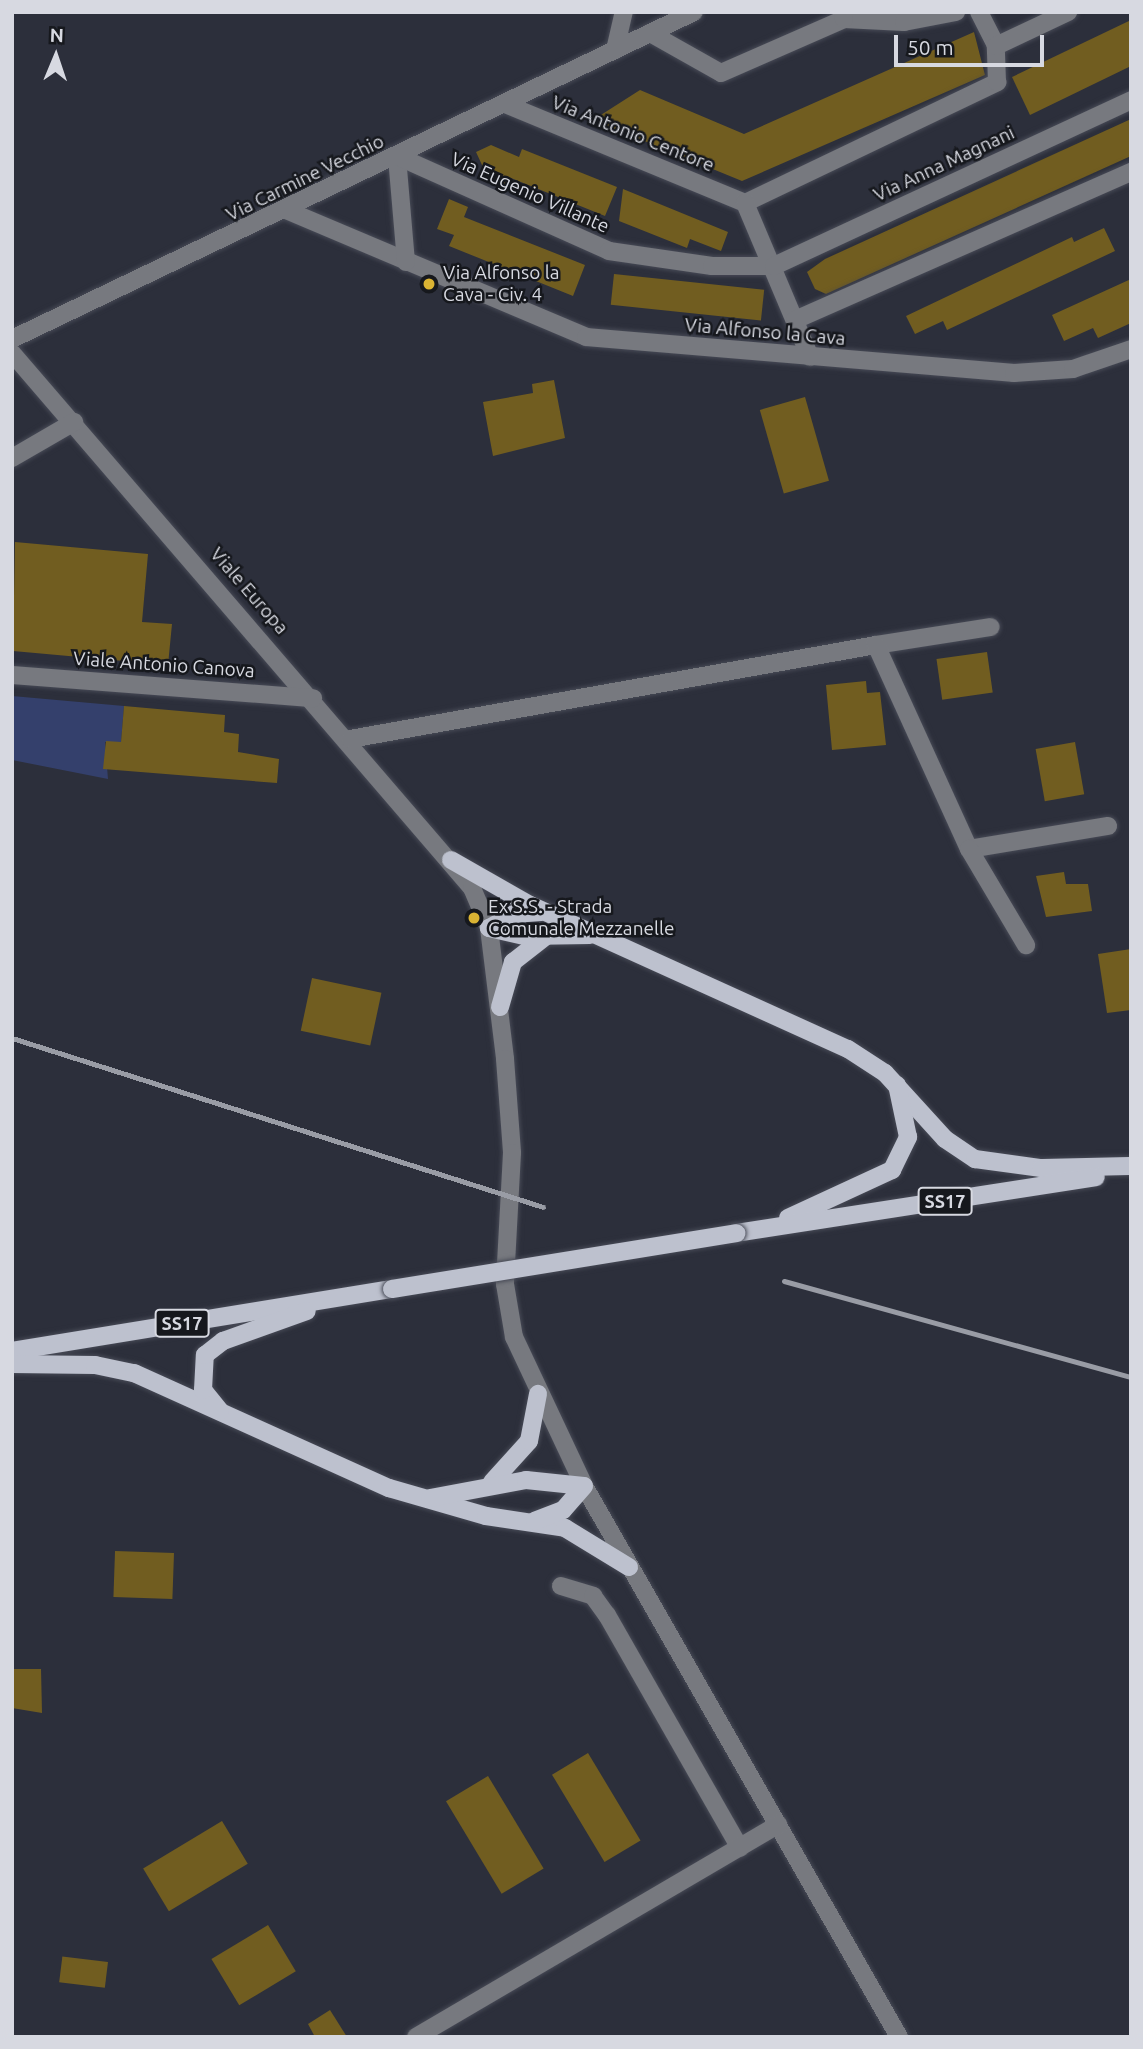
<!DOCTYPE html>
<style>
body{margin:0}
#map{position:relative;width:1143px;height:2049px;overflow:hidden;background:#2c2f3b;font-family:Ubuntu,sans-serif}
div>[style]{position:absolute}
[style*='--x']{left:calc(var(--x)*1px);top:calc(var(--y)*1px);width:calc(var(--w)*1px);rotate:calc(var(--a)*1deg)}
.green>*{inset:0;background:#34406c}
.building>*{inset:0;background:#715d20;transform-origin:0 0}
.roads{filter:drop-shadow(0 0 2px #474a56) drop-shadow(0 0 2px #474a56)}
.minor>*{height:18px;margin:-9px;padding:0 9px;transform-origin:9px;border-radius:9px;background:#77797f}
.major>*{height:18px;margin:-9px;padding:0 9px;transform-origin:9px;border-radius:9px;background:#bdc1ce}
.rail>*{height:5px;margin:-2.5px;padding:0 2.5px;transform-origin:2.5px;border-radius:2.5px;background:#999ca5}
.bridges{filter:drop-shadow(0 0 2px #474a56) drop-shadow(0 0 2px #474a56)}
.major-bridge>*{height:18px;margin:-9px;padding:0 9px;transform-origin:9px;border-radius:9px;background:#bdc1ce}
.dots>*{width:19px;height:19px;translate:-50% -50%;box-sizing:border-box;border:4px solid #16181d;border-radius:50%}
span{translate:-50% -50%;white-space:nowrap;text-align:center;line-height:1.15;-webkit-text-stroke:5px #16181d;paint-order:stroke}
.shield-label span{padding:2px 5px;background:#16181d;border:2px solid;border-radius:5px;-webkit-text-stroke-width:0}
.shield-label{font-size:18px;color:#d7d9e1;font-weight:700}
.street-label{font-size:19px;color:#d7d9e1}
.poi-label{font-size:19px;color:#d7d9e1}
.left{translate:0 -50%;text-align:left}
.frame{position:absolute;inset:0;border:14px solid #d7d9e1;pointer-events:none}
.north{position:absolute;left:21px;top:21px;width:70px;height:70px;-webkit-text-stroke:5px #16181d;paint-order:stroke;rotate:2deg;font-size:19px;font-weight:700;line-height:28px;text-align:center;color:#d7d9e1}
.north::after{content:'';display:block;margin:auto;width:24px;height:32px;background:#d7d9e1;clip-path:polygon(50% 0,100% 100%,50% 72%,0 100%)}
.scale{position:absolute;left:894px;top:35px;width:150px;height:32px;box-sizing:border-box;border:4px solid #d7d9e1;border-top:0;padding-left:9px;font-size:21px;line-height:24px;white-space:nowrap;color:#d7d9e1;-webkit-text-stroke:5px #16181d;paint-order:stroke}
</style>
<div id="map">
<div class="green">
<div style="clip-path:polygon(12px 696px,124px 706px,121px 742px,105px 742px,108px 779px,12px 760px)"></div>
</div>
<div class="building">
<div style="clip-path:polygon(1131px 20px,1131px 66px,1030px 115px,1012px 77px)"></div>
<div style="clip-path:polygon(974px 32px,985px 75px,742px 181px,593px 120px,640px 90px,744px 134px)"></div>
<div style="clip-path:polygon(1131px 119px,1131px 156px,826px 294px,815px 289px,807px 272px,825px 259px)"></div>
<div style="clip-path:polygon(491px 145px,519px 157px,522px 149px,617px 187px,605px 216px,511px 178px,508px 186px,488px 178px,476px 152px)"></div>
<div style="clip-path:polygon(623px 189px,728px 232px,721px 251px,690px 239px,687px 248px,619px 221px)"></div>
<div style="clip-path:polygon(449px 199px,468px 207px,464px 217px,585px 265px,573px 296px,449px 246px,454px 235px,437px 229px)"></div>
<div style="clip-path:polygon(1104px 228px,1115px 251px,947px 330px,943px 321px,915px 334px,906px 316px,1072px 237px,1074px 242px)"></div>
<div style="left:614px;top:274px;width:151px;height:31px;rotate:6deg"></div>
<div style="clip-path:polygon(1131px 279px,1131px 323px,1098px 338px,1093px 328px,1064px 341px,1052px 315px)"></div>
<div style="clip-path:polygon(554px 380px,565px 438px,493px 456px,483px 402px,533px 393px,532px 384px)"></div>
<div style="left:805px;top:397px;width:87px;height:47px;rotate:74deg"></div>
<div style="clip-path:polygon(15px 542px,148px 554px,142px 622px,172px 624px,168px 665px,13px 651px)"></div>
<div style="left:987px;top:652px;width:41px;height:51px;rotate:82deg"></div>
<div style="clip-path:polygon(866px 681px,867px 693px,880px 692px,886px 745px,832px 750px,826px 685px)"></div>
<div style="clip-path:polygon(124px 706px,225px 715px,224px 732px,239px 734px,238px 752px,279px 759px,277px 783px,103px 769px,106px 741px,121px 742px)"></div>
<div style="left:1075px;top:742px;width:53px;height:40px;rotate:80deg"></div>
<div style="clip-path:polygon(1064px 872px,1066px 884px,1088px 884px,1092px 911px,1046px 917px,1036px 876px)"></div>
<div style="clip-path:polygon(1131px 949px,1131px 1010px,1107px 1013px,1098px 954px)"></div>
<div style="left:312px;top:978px;width:71px;height:54px;rotate:12deg"></div>
<div style="left:174px;top:1553px;width:46px;height:59px;rotate:92deg"></div>
<div style="clip-path:polygon(12px 1669px,41px 1669px,42px 1713px,12px 1708px)"></div>
<div style="left:588px;top:1753px;width:102px;height:42px;rotate:59deg"></div>
<div style="left:488px;top:1776px;width:108px;height:49px;rotate:59deg"></div>
<div style="left:222px;top:1821px;width:50px;height:92px;rotate:59deg"></div>
<div style="left:268px;top:1925px;width:54px;height:66px;rotate:59deg"></div>
<div style="left:108px;top:1962px;width:26px;height:46px;rotate:97deg"></div>
<div style="clip-path:polygon(330px 2010px,347px 2037px,315px 2037px,308px 2024px)"></div>
</div>
<div class="roads">
<div class="minor">
<div style="--x:979;--y:12;--w:38;--a:63"></div>
<div style="--x:844;--y:19;--w:60;--a:2.9"></div>
<div style="--x:904;--y:22;--w:53;--a:-10.9"></div>
<div style="--x:650;--y:33;--w:81;--a:29.4"></div>
<div style="--x:721;--y:73;--w:134;--a:-23.7"></div>
<div style="--x:844;--y:19;--w:7;--a:-98"></div>
<div style="--x:615;--y:50;--w:39;--a:-77"></div>
<div style="--x:505;--y:104;--w:260;--a:22.4"></div>
<div style="--x:745;--y:203;--w:280;--a:-25.6"></div>
<div style="--x:997;--y:82;--w:36;--a:-92"></div>
<div style="--x:996;--y:46;--w:80;--a:-25.3"></div>
<div style="--x:745;--y:203;--w:167;--a:67.1"></div>
<div style="--x:286;--y:210;--w:326;--a:22.9"></div>
<div style="--x:586;--y:337;--w:430;--a:4.8"></div>
<div style="--x:1014;--y:373;--w:59;--a:-3.9"></div>
<div style="--x:1073;--y:369;--w:61;--a:-19"></div>
<div style="--x:406;--y:262;--w:106;--a:-94.9"></div>
<div style="--x:397;--y:156;--w:232;--a:24.1"></div>
<div style="--x:609;--y:251;--w:104;--a:8.3"></div>
<div style="--x:712;--y:266;--w:62;--a:0"></div>
<div style="--x:774;--y:266;--w:394;--a:-24.9"></div>
<div style="--x:795;--y:320;--w:367;--a:-23.8"></div>
<div style="--x:12;--y:339;--w:756;--a:-25.62"></div>
<div style="--x:12;--y:353;--w:706;--a:49.31"></div>
<div style="--x:472;--y:888;--w:43;--a:67"></div>
<div style="--x:489;--y:928;--w:132;--a:83"></div>
<div style="--x:505;--y:1059;--w:94;--a:85.7"></div>
<div style="--x:512;--y:1153;--w:131;--a:93.1"></div>
<div style="--x:505;--y:1284;--w:54;--a:80.4"></div>
<div style="--x:514;--y:1337;--w:165;--a:64.8"></div>
<div style="--x:584;--y:1486;--w:635;--a:60.24"></div>
<div style="--x:12;--y:458;--w:72;--a:-30.1"></div>
<div style="--x:876;--y:645;--w:116;--a:-8.9"></div>
<div style="--x:12;--y:675;--w:302;--a:4.4"></div>
<div style="--x:350;--y:739;--w:534;--a:-10.13"></div>
<div style="--x:876;--y:645;--w:224;--a:65.5"></div>
<div style="--x:969;--y:849;--w:141;--a:-9.4"></div>
<div style="--x:969;--y:849;--w:112;--a:59.3"></div>
<div style="--x:561;--y:1586;--w:34;--a:17"></div>
<div style="--x:593;--y:1596;--w:24;--a:54"></div>
<div style="--x:607;--y:1615;--w:268;--a:60.3"></div>
<div style="--x:416;--y:2037;--w:420;--a:-30.4"></div>
</div>
<div class="major">
<div style="--x:451;--y:860;--w:91;--a:29.7"></div>
<div style="--x:530;--y:905;--w:349;--a:24.4"></div>
<div style="--x:848;--y:1049;--w:44;--a:33"></div>
<div style="--x:885;--y:1073;--w:89;--a:47.7"></div>
<div style="--x:945;--y:1139;--w:36;--a:34"></div>
<div style="--x:975;--y:1159;--w:67;--a:7.8"></div>
<div style="--x:1041;--y:1168;--w:90;--a:-1.3"></div>
<div style="--x:489;--y:928;--w:37;--a:13"></div>
<div style="--x:525;--y:936;--w:65;--a:-0.9"></div>
<div style="--x:489;--y:928;--w:29;--a:-29"></div>
<div style="--x:514;--y:914;--w:27;--a:-4"></div>
<div style="--x:500;--y:1007;--w:47;--a:-73.9"></div>
<div style="--x:513;--y:962;--w:41;--a:-38"></div>
<div style="--x:788;--y:1218;--w:115;--a:-24.8"></div>
<div style="--x:892;--y:1170;--w:37;--a:-64"></div>
<div style="--x:908;--y:1137;--w:53;--a:-101.9"></div>
<div style="--x:736;--y:1233;--w:364;--a:-8.8"></div>
<div style="--x:12;--y:1351;--w:385;--a:-9.3"></div>
<div style="--x:12;--y:1364;--w:83;--a:0.7"></div>
<div style="--x:95;--y:1365;--w:40;--a:12"></div>
<div style="--x:134;--y:1373;--w:280;--a:24.3"></div>
<div style="--x:389;--y:1488;--w:101;--a:16.1"></div>
<div style="--x:486;--y:1516;--w:80;--a:8.6"></div>
<div style="--x:565;--y:1528;--w:75;--a:31.4"></div>
<div style="--x:220;--y:1411;--w:27;--a:-129"></div>
<div style="--x:203;--y:1390;--w:35;--a:-87"></div>
<div style="--x:205;--y:1355;--w:23;--a:-38"></div>
<div style="--x:223;--y:1341;--w:89;--a:-19.7"></div>
<div style="--x:492;--y:1482;--w:55;--a:-47.9"></div>
<div style="--x:529;--y:1441;--w:48;--a:-79.2"></div>
<div style="--x:430;--y:1498;--w:98;--a:-10.6"></div>
<div style="--x:526;--y:1480;--w:58;--a:5.9"></div>
<div style="--x:584;--y:1486;--w:32;--a:131"></div>
<div style="--x:563;--y:1510;--w:30;--a:159"></div>
</div>
</div>
<div class="rail">
<div style="--x:12;--y:1038;--w:557;--a:17.65"></div>
<div style="--x:784;--y:1281;--w:360;--a:15.5"></div>
</div>
<div class="bridges">
<div class="major-bridge">
<div style="--x:392;--y:1289;--w:349;--a:-9.2"></div>
</div>
</div>
<div class="dots">
<div style="left:429px;top:284px;background:#dab333"></div>
<div style="left:474px;top:918px;background:#dab333"></div>
</div>
<div class="shield-label">
<span style="left:945px;top:1201px">SS17</span>
<span style="left:182px;top:1323px">SS17</span>
</div>
<div class="street-label">
<span style="left:633px;top:134px;rotate:22deg">Via Antonio Centore</span>
<span style="left:944px;top:164px;rotate:-25deg">Via Anna Magnani</span>
<span style="left:305px;top:178px;rotate:-26deg">Via Carmine Vecchio</span>
<span style="left:530px;top:193px;rotate:24deg">Via Eugenio Villante</span>
<span style="left:765px;top:332px;rotate:5deg">Via Alfonso la Cava</span>
<span style="left:249px;top:591px;rotate:49deg">Viale Europa</span>
<span style="left:164px;top:665px;rotate:4deg">Viale Antonio Canova</span>
</div>
<div class="poi-label">
<span class="left" style="left:443px;top:284px">Via Alfonso la<br>Cava - Civ. 4</span>
<span class="left" style="left:488px;top:918px">Ex S.S. - Strada<br>Comunale Mezzanelle</span>
</div>
<div class="frame"></div>
<div class="north">N</div>
<div class="scale">50 m</div>
</div>
